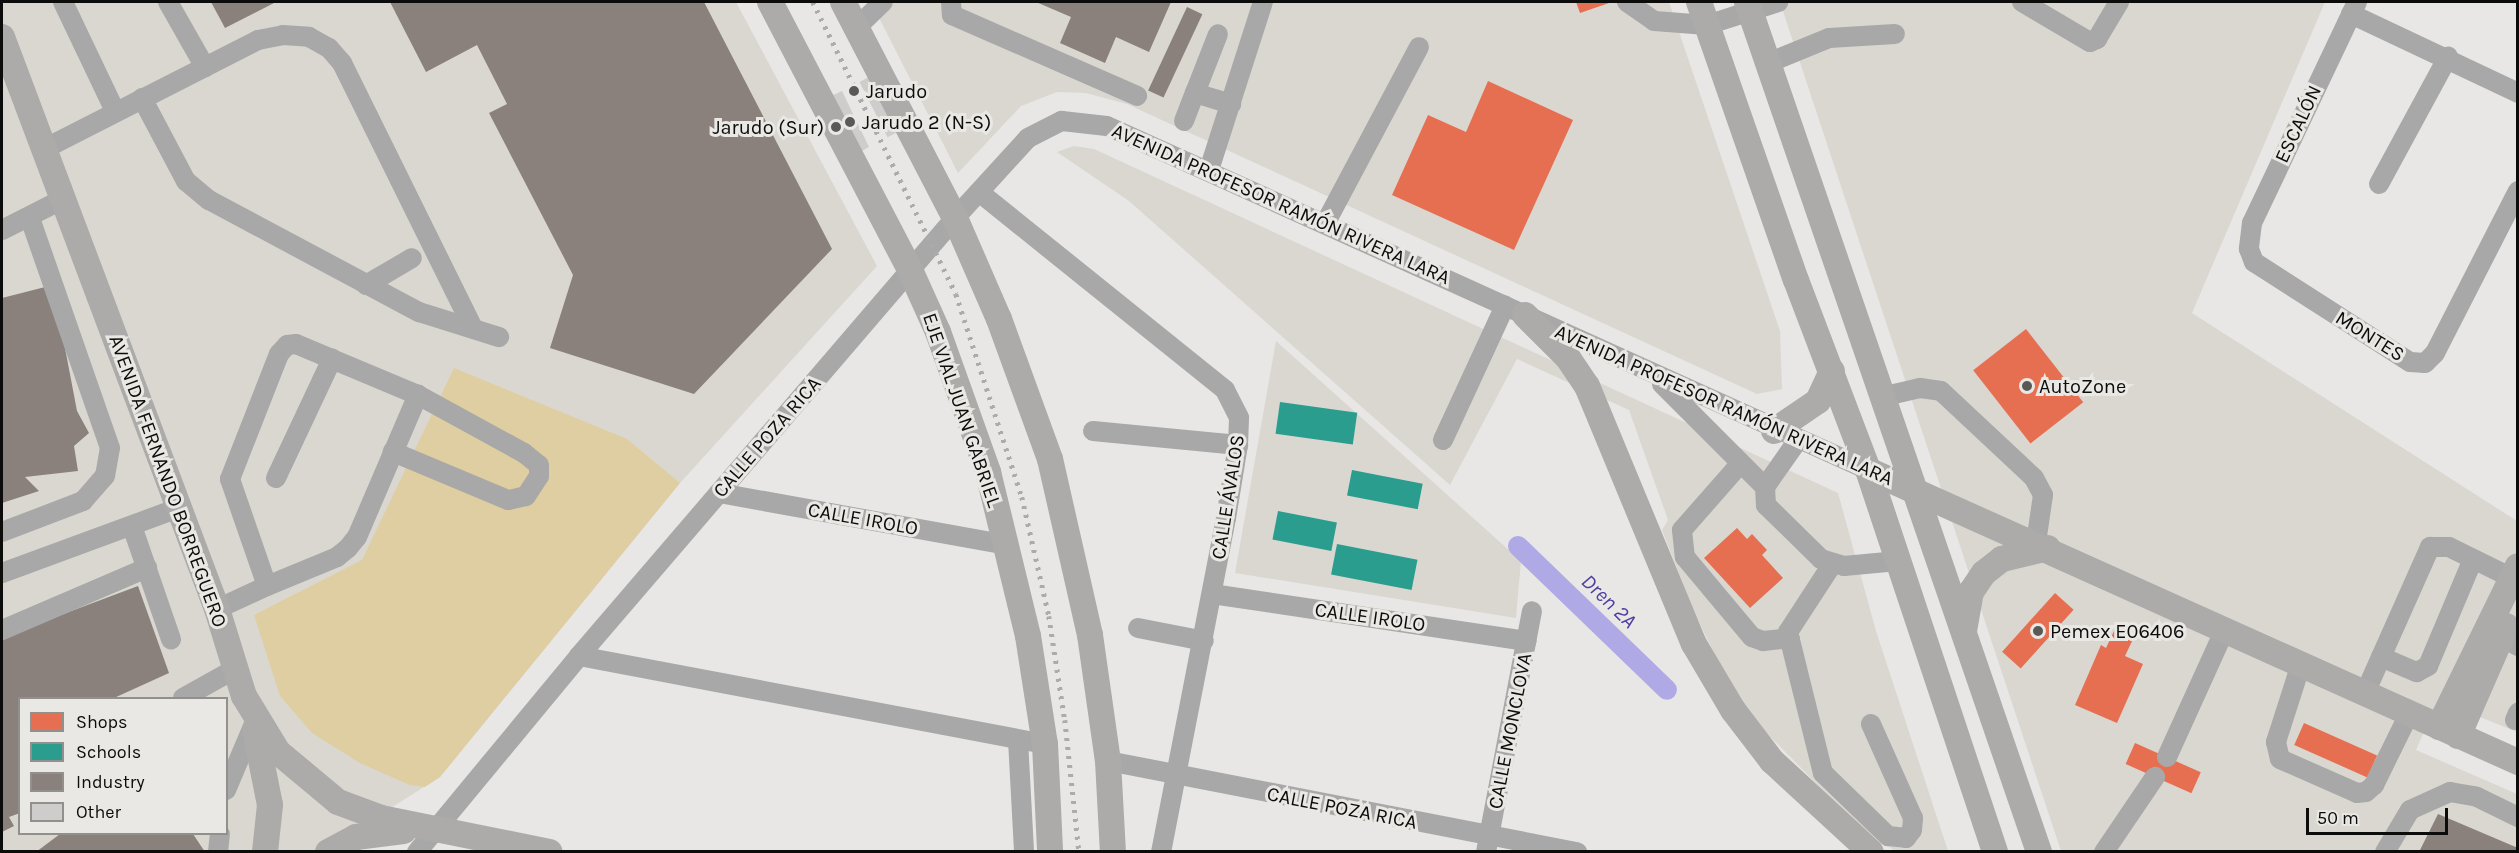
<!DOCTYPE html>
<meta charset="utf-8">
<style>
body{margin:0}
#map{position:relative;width:2519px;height:853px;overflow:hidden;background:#e8e7e5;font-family:Karla,sans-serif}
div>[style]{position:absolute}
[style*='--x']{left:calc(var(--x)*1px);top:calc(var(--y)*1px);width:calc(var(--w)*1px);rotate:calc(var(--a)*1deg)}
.built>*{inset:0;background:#d9d7d0}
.green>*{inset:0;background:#dfcea1}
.shops>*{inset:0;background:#e76f51;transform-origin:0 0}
.schools>*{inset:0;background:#2a9d8f;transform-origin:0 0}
.industry>*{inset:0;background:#8a817c;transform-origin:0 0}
.canal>*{height:20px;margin:-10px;padding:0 10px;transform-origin:10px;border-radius:10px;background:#afa9e6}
.building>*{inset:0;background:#cecdcc;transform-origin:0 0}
.minor>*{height:20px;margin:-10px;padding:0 10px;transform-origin:10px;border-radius:10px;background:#a8a8a8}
.major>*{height:26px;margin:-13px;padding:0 13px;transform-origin:13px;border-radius:13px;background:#acabaa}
.rail>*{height:4.5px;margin-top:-2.25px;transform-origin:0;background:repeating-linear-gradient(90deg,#acabaa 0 3px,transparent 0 9px)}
.dots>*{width:16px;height:16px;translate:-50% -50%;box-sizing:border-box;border:3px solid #e9e8e4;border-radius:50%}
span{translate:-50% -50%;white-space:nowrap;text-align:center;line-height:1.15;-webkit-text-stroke:6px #e9e8e4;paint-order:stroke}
.poi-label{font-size:20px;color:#0c0c0b}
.left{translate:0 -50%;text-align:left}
.right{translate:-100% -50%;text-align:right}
.street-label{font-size:20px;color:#0c0c0b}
.water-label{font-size:21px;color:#513da4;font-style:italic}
.frame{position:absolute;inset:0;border:3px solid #0c0c0b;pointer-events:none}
.legend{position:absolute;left:18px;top:697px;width:210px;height:138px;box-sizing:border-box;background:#e9e8e4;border:2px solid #91908d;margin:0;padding:8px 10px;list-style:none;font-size:18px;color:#0c0c0b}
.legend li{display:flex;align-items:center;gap:12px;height:30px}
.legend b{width:30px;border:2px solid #91908d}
.scale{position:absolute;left:2306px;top:808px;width:142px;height:27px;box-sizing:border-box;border:3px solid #0c0c0b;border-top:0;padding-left:8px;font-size:18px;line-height:21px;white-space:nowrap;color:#0c0c0b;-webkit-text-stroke:4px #e9e8e4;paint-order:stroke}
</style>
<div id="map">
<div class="built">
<div style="clip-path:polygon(evenodd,2px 2px,736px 2px,877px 266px,680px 483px,440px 777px,322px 851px,2px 852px,2px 2px,20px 698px,226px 698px,226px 834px,20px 834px,20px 698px)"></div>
<div style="clip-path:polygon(871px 2px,1669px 2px,1780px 331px,1782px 389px,1757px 394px,1127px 104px,1086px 93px,1057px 92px,1021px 106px,958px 173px)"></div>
<div style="clip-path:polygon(1780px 2px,2325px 2px,2192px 313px,2517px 521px,2517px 732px,2438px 700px,2416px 750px,2517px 794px,2517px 851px,2061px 851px)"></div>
<div style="clip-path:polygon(1074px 146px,1094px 149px,1838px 493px,1876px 631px,1948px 851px,1895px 851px,1854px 822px,1755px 721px,1721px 668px,1692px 607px,1662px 530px,1668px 520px,1629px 410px,1517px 359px,1450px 485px,1129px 201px,1057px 152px)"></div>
<div style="clip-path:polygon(1276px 341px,1521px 561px,1516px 618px,1235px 573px)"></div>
</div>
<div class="green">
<div style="clip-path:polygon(454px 368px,627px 439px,680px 483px,440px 777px,425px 787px,410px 785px,360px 763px,312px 733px,280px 696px,254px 615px,362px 560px)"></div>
</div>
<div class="shops">
<div style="clip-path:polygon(1576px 2px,1612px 2px,1580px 13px)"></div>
<div style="clip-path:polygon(1488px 81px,1573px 120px,1514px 250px,1392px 195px,1428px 115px,1466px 132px)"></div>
<div style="left:2026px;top:329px;width:93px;height:67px;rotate:52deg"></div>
<div style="clip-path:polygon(1737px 528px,1747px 539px,1752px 534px,1767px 550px,1762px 555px,1783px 578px,1750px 608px,1704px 558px)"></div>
<div style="left:2055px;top:593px;width:25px;height:79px;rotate:42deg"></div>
<div style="clip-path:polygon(2116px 627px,2135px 635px,2125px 656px,2143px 664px,2117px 723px,2075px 705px,2101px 645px,2106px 648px)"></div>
<div style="left:2304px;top:723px;width:80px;height:24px;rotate:24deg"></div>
<div style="left:2135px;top:743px;width:72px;height:23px;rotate:24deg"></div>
</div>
<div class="schools">
<div style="left:1280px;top:402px;width:78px;height:32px;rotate:8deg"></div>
<div style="left:1352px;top:470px;width:72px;height:26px;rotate:11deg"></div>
<div style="left:1278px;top:511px;width:60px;height:29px;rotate:11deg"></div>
<div style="left:1337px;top:544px;width:82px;height:31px;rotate:11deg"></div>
</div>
<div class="industry">
<div style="clip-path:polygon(211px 2px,276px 2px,225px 28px)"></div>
<div style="clip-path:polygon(390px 2px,704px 2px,832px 249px,694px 394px,550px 348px,573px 275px,489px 113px,507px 104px,477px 45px,426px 72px)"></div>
<div style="clip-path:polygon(1036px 2px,1171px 2px,1149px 52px,1116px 37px,1105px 63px,1060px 43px,1071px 17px)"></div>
<div style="left:1187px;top:7px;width:17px;height:92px;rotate:25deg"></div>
<div style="clip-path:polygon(53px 285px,77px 411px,89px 433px,74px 446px,78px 471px,25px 477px,39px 491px,2px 503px,2px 298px)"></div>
<div style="clip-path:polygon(138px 586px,169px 673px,114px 698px,20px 698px,20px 813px,9px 817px,14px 826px,2px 832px,2px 637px)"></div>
<div style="clip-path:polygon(2438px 814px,2518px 848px,2518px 852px,2419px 852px)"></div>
<div style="clip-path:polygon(60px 834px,193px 834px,205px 852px,36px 852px)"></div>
</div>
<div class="canal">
<div style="--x:1518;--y:546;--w:207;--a:44"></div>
</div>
<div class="building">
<div style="left:871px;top:76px;width:62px;height:13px;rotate:63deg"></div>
<div style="clip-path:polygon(842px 91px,869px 147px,860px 152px,829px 97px)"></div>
</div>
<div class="minor">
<div style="--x:63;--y:2;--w:121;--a:64.5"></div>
<div style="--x:168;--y:2;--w:75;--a:60.4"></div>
<div style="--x:951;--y:2;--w:13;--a:86"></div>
<div style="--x:952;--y:15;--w:202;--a:23.6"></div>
<div style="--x:1627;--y:2;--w:33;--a:35"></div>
<div style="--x:1654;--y:21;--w:53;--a:4.3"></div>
<div style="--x:1707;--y:25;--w:75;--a:-17.9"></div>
<div style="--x:2022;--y:2;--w:79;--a:30.5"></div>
<div style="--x:2090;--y:42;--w:8;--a:-23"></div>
<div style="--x:2097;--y:39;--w:43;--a:-59.3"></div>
<div style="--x:2357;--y:2;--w:245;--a:115.4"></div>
<div style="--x:2252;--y:223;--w:26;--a:97"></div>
<div style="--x:2249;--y:249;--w:14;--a:69"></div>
<div style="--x:2254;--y:262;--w:185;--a:32.7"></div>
<div style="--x:2410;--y:362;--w:15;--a:4"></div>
<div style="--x:2425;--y:363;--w:14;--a:-45"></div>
<div style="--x:2435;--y:353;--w:182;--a:-62.9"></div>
<div style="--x:2351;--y:14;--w:185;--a:25.3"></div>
<div style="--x:857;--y:27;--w:36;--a:-44"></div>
<div style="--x:1768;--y:63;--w:66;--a:-22.3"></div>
<div style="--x:1829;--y:38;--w:66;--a:-3.5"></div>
<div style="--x:1195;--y:93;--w:63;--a:-68.7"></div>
<div style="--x:142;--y:98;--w:94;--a:62.1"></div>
<div style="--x:186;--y:181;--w:30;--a:40"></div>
<div style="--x:209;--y:200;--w:238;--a:28.1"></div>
<div style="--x:419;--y:312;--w:84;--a:17.4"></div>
<div style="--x:1184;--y:121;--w:30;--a:-69"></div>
<div style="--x:1195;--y:93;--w:38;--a:17"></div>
<div style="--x:44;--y:149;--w:240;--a:-27"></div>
<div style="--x:258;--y:40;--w:25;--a:-11"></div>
<div style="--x:283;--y:35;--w:26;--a:4"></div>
<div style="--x:309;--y:37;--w:23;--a:29"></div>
<div style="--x:329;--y:48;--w:20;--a:49"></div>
<div style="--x:342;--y:63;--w:296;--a:63.7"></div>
<div style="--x:1209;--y:170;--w:176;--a:-72.2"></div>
<div style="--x:2379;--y:184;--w:145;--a:-61.5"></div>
<div style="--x:979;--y:192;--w:316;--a:38.8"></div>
<div style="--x:1225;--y:390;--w:31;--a:63"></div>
<div style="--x:1239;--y:418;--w:27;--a:92"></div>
<div style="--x:1238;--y:445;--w:74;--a:99.3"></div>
<div style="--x:1226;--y:518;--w:340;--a:101"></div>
<div style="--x:1326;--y:222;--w:198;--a:-62"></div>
<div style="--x:2;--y:230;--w:68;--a:-26.9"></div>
<div style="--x:366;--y:285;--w:53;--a:-30.4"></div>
<div style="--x:1662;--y:384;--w:146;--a:45"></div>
<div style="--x:1881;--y:397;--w:40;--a:-13"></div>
<div style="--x:1920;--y:388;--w:21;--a:8"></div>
<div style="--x:1941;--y:391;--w:127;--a:43.1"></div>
<div style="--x:2034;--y:478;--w:19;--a:62"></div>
<div style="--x:2043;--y:495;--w:49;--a:98.3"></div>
<div style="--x:1093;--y:431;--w:146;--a:5.5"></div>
<div style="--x:1443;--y:440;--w:148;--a:-65.2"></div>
<div style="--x:1798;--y:440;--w:57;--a:125.1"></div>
<div style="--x:1765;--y:487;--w:18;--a:87"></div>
<div style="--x:1766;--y:505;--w:77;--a:44.5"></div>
<div style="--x:1821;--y:559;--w:24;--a:17"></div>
<div style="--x:1844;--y:566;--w:54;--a:-5.3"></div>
<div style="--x:1740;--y:464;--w:88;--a:131.3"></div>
<div style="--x:1682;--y:530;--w:27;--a:84"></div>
<div style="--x:1685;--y:557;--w:104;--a:50.1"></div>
<div style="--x:1752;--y:637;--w:12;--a:20"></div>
<div style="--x:1763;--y:641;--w:27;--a:-6"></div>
<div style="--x:276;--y:478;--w:132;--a:-64.8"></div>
<div style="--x:719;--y:493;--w:294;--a:10.2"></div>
<div style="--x:132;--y:526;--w:120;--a:71"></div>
<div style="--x:2;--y:532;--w:87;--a:-20.9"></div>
<div style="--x:83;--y:501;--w:33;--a:-49"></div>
<div style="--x:105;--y:476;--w:28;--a:-80"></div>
<div style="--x:110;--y:448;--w:244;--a:-109.2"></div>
<div style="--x:1833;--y:563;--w:82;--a:123.1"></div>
<div style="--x:1788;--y:632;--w:145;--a:76.1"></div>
<div style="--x:1823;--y:773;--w:91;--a:44.1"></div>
<div style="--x:1888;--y:836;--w:18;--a:6"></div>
<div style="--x:1906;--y:838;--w:10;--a:-53"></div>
<div style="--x:1912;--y:830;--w:12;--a:-85"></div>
<div style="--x:1913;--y:818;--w:103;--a:-114.1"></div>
<div style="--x:2;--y:573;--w:189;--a:-20.2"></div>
<div style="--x:267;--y:586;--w:76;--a:-22.5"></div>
<div style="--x:337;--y:557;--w:14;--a:-39"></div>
<div style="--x:348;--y:548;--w:14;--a:-51"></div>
<div style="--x:357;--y:537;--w:155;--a:-66.8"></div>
<div style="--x:1212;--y:594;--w:318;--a:8.5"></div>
<div style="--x:217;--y:609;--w:55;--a:-24.7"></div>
<div style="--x:267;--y:586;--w:113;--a:-109.1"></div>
<div style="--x:230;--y:479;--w:134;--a:-68.6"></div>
<div style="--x:279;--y:354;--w:12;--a:-48"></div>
<div style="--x:287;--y:345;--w:9;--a:-6"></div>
<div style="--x:296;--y:344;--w:132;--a:22.7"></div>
<div style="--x:418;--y:395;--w:121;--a:28.7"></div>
<div style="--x:524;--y:453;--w:19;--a:39"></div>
<div style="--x:539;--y:465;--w:11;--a:90"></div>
<div style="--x:539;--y:476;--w:24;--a:123"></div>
<div style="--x:526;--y:496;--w:18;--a:167"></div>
<div style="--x:508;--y:500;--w:125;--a:-157.3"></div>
<div style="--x:1138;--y:628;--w:67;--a:11.1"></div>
<div style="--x:2;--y:630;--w:158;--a:-23.2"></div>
<div style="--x:2489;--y:630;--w:33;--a:29"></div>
<div style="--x:579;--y:656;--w:474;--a:10.7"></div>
<div style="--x:2381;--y:657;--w:39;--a:23"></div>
<div style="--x:2417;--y:672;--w:13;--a:-29"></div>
<div style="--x:2428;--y:666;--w:116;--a:-67.2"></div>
<div style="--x:2301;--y:664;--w:82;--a:107.8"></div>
<div style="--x:2276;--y:742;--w:17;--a:77"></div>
<div style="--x:2280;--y:759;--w:84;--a:23.8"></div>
<div style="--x:2357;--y:793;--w:9;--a:-6"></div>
<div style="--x:2366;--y:792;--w:11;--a:-41"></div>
<div style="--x:2374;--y:785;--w:79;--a:-63.8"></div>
<div style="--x:2365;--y:693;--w:160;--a:-66"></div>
<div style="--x:2430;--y:547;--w:19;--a:0"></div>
<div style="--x:2449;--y:547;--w:77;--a:26.2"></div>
<div style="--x:183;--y:698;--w:60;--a:-29.1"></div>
<div style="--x:2515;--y:720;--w:8;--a:-67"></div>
<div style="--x:1018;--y:740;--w:112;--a:86.9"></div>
<div style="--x:2167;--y:757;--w:141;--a:-65.6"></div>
<div style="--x:1108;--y:761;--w:478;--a:11"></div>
<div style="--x:226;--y:790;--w:72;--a:-67"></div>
<div style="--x:218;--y:852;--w:18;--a:-84"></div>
<div style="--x:417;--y:852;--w:254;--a:-50.4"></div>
<div style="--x:579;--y:656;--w:577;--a:-49.36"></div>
<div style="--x:955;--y:218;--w:108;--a:-47.6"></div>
<div style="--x:1028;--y:138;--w:38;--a:-27"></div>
<div style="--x:1062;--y:121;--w:45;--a:6.3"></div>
<div style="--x:1107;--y:126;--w:835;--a:24.32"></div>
<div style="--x:1486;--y:852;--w:245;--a:-79.2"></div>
<div style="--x:2104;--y:852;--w:91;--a:-55.8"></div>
<div style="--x:2385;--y:852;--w:49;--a:-59.2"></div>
<div style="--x:2410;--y:810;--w:44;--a:-24.2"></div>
<div style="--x:2450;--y:792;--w:27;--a:10"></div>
<div style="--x:2477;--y:797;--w:46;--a:26"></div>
</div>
<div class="major">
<div style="--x:770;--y:2;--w:305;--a:62.4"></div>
<div style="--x:911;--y:272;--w:66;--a:65.8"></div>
<div style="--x:938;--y:332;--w:149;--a:70.3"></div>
<div style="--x:988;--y:472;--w:169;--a:76.3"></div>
<div style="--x:1028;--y:636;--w:109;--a:81.1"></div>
<div style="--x:1045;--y:744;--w:108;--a:87.3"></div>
<div style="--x:843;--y:2;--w:243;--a:62.6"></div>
<div style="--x:955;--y:218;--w:110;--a:66.5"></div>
<div style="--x:999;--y:319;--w:149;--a:70"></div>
<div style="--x:1050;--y:459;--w:180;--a:77.2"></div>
<div style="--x:1090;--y:635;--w:127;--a:81.9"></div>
<div style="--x:1108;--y:761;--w:91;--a:86.9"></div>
<div style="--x:1699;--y:2;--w:294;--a:70.8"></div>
<div style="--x:1796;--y:280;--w:203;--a:69.2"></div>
<div style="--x:1868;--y:470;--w:403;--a:71.6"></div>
<div style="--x:1747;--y:2;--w:899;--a:71.04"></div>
<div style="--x:2;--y:37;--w:611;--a:69.4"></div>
<div style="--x:217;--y:609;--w:91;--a:72.8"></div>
<div style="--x:244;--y:696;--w:66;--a:58.7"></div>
<div style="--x:278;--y:752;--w:78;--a:39.8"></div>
<div style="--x:338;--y:802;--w:46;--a:20.4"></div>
<div style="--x:381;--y:818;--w:172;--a:11.4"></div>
<div style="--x:1525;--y:315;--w:61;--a:45"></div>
<div style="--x:1568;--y:358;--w:34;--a:56"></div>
<div style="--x:1587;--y:386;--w:279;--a:67.5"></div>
<div style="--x:1694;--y:644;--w:77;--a:59.4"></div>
<div style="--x:1733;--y:710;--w:64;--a:52.6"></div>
<div style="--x:1772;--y:761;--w:134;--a:42.6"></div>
<div style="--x:1774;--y:431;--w:53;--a:-34.3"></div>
<div style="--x:1818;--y:401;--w:33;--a:-65"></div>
<div style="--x:1868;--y:470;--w:713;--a:24.19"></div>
<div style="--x:1964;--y:631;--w:40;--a:-80"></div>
<div style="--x:1971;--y:592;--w:23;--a:-56"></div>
<div style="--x:1984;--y:573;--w:23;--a:-38"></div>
<div style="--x:2002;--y:559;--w:47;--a:-13.4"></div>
<div style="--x:2439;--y:727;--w:179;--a:-63.9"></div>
<div style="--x:255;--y:730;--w:76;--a:78.7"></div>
<div style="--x:270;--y:805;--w:47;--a:96.1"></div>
<div style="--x:2458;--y:736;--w:120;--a:-66.4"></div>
<div style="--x:328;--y:852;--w:32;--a:-28"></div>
<div style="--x:356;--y:837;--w:48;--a:-7.1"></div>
</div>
<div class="rail">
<div style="--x:813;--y:2;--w:325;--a:63.9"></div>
<div style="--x:956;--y:294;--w:213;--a:72"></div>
<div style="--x:1022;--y:497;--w:122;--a:77.2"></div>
<div style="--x:1049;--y:616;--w:105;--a:81.3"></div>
<div style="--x:1065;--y:720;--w:133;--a:83.9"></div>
</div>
<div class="dots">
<div style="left:854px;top:91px;background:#595957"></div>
<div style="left:850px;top:122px;background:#595957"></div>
<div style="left:836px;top:127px;background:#595957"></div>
<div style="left:2027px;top:386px;background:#595957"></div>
<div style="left:2038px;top:631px;background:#595957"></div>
</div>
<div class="poi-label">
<span class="left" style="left:866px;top:91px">Jarudo</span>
<span class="left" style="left:862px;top:122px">Jarudo 2 (N-S)</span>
<span class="right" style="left:824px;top:127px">Jarudo (Sur)</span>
<span class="left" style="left:2039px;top:386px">AutoZone</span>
<span class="left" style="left:2050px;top:631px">Pemex E06406</span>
</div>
<div class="street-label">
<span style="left:2298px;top:124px;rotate:-65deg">ESCALÓN</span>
<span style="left:1281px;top:204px;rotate:24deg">AVENIDA PROFESOR RAMÓN RIVERA LARA</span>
<span style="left:2370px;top:336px;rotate:32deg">MONTES</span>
<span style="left:1724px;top:405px;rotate:24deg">AVENIDA PROFESOR RAMÓN RIVERA LARA</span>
<span style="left:962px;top:410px;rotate:71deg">EJE VIAL JUAN GABRIEL</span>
<span style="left:767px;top:437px;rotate:-49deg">CALLE POZA RICA</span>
<span style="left:168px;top:481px;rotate:70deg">AVENIDA FERNANDO BORREGUERO</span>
<span style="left:1228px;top:497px;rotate:-81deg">CALLE ÁVALOS</span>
<span style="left:863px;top:519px;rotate:10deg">CALLE IROLO</span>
<span style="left:1370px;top:617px;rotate:8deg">CALLE IROLO</span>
<span style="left:1510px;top:731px;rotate:-79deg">CALLE MONCLOVA</span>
<span style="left:1342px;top:808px;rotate:11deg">CALLE POZA RICA</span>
</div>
<div class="water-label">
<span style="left:1609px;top:601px;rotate:44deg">Dren 2A</span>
</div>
<div class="frame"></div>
<ul class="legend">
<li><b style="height:16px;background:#e76f51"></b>Shops</li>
<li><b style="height:16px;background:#2a9d8f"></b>Schools</li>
<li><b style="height:16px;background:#8a817c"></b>Industry</li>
<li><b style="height:16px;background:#cecdcc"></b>Other</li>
</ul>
<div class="scale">50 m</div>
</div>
